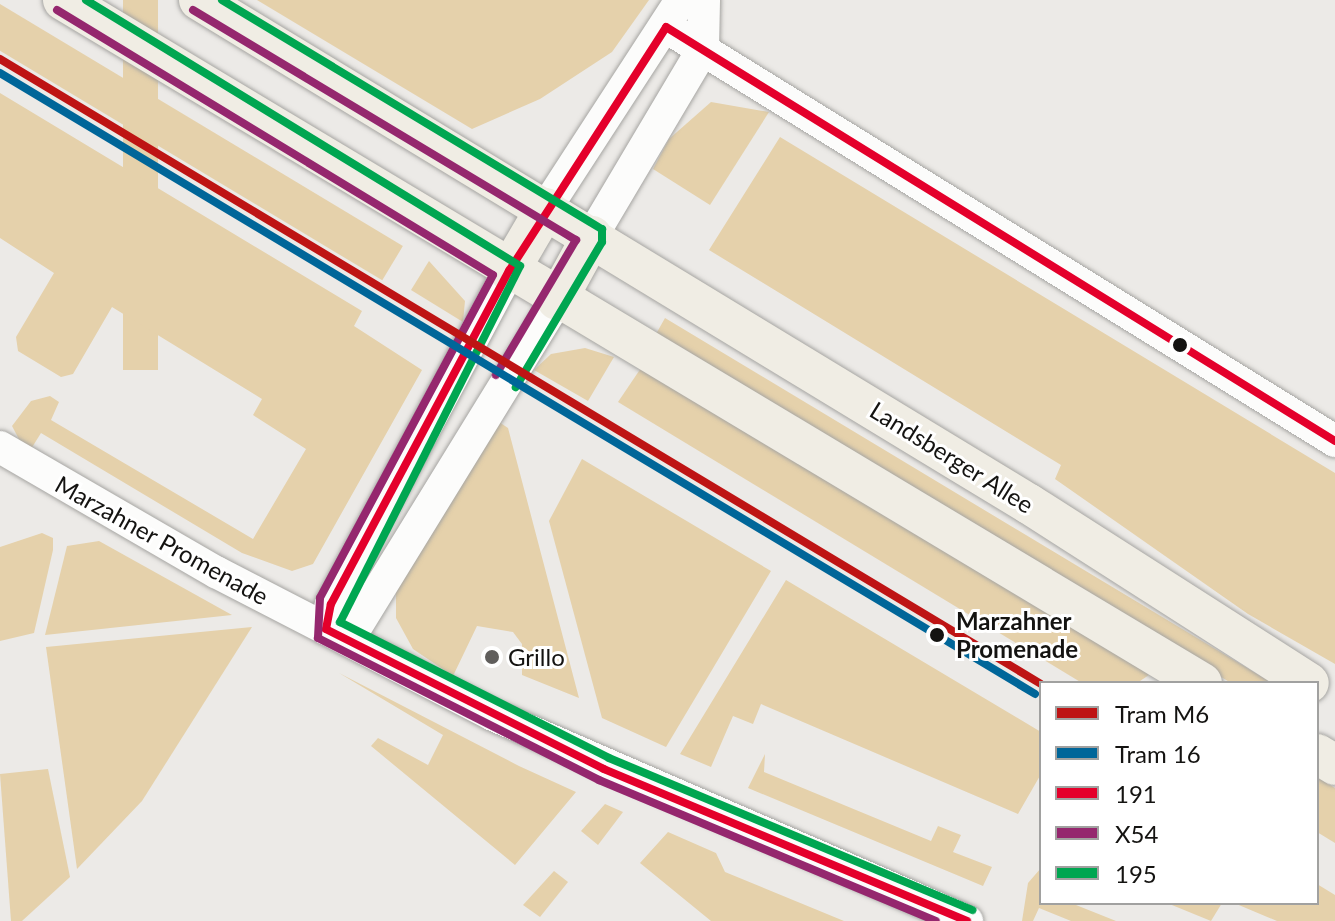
<!DOCTYPE html>
<style>
body{margin:0}
#map{position:relative;width:1335px;height:921px;overflow:hidden;background:#eceae7;font-family:Lato,sans-serif}
div>[style]{position:absolute}
[style*='--x']{left:calc(var(--x)*1px);top:calc(var(--y)*1px);width:calc(var(--w)*1px);rotate:calc(var(--a)*1deg)}
.green>*{inset:0;background:#e5d1ab;transform-origin:0 0}
.roads{filter:drop-shadow(0 0 2px #a6a5a2) drop-shadow(0 0 2px #a6a5a2)}
.minor>*{height:32px;margin:-16px;padding:0 16px;transform-origin:16px;border-radius:16px;background:#fcfcfb}
.major>*{height:40px;margin:-20px;padding:0 20px;transform-origin:20px;border-radius:20px;background:#f0ede4}
.bus-1>*{height:8px;margin:-4px;padding:0 4px;transform-origin:4px;border-radius:4px;background:#e4002b}
.bus-2>*{height:8px;margin:-4px;padding:0 4px;transform-origin:4px;border-radius:4px;background:#95276e}
.bus-3>*{height:8px;margin:-4px;padding:0 4px;transform-origin:4px;border-radius:4px;background:#00a651}
.tram-1>*{height:8px;margin:-4px;padding:0 4px;transform-origin:4px;border-radius:4px;background:#be1414}
.tram-2>*{height:8px;margin:-4px;padding:0 4px;transform-origin:4px;border-radius:4px;background:#069}
.dots>*{width:22px;height:22px;translate:-50% -50%;box-sizing:border-box;border:4px solid #fff;border-radius:50%}
span{translate:-50% -50%;white-space:nowrap;text-align:center;line-height:1.15;-webkit-text-stroke:6px #fff;paint-order:stroke}
.street-label{font-size:24px;color:#141311}
.stop-label{font-size:24px;color:#141311;font-weight:700}
.left{translate:0 -50%;text-align:left}
.poi-label{font-size:24px;color:#141311}
.legend{position:absolute;left:1039px;top:681px;width:280px;height:224px;box-sizing:border-box;background:#fff;border:2px solid #a1a1a0;margin:0;padding:10px 14px;list-style:none;font-size:24px;color:#141311}
.legend li{display:flex;align-items:center;gap:16px;height:40px}
.legend b{width:40px;border:2px solid #a1a1a0}
</style>
<div id="map">
<div class="green">
<div style="left:123px;top:0;width:35px;height:370px"></div>
<div style="clip-path:polygon(257px 0,649px 0,612px 52px,540px 99px,472px 129px)"></div>
<div style="left:0;top:4px;width:470px;height:40px;rotate:31deg"></div>
<div style="clip-path:polygon(0 93px,362px 311px,354px 326px,422px 370px,313px 564px,292px 571px,242px 553px,41px 433px,31px 449px,21px 443px,12px 426px,31px 401px,50px 396px,59px 402px,51px 420px,253px 539px,306px 449px,253px 415px,262px 399px,112px 307px,73px 374px,61px 377px,18px 351px,16px 337px,54px 273px,0 238px)"></div>
<div style="clip-path:polygon(711px 102px,769px 112px,710px 205px,653px 169px,669px 139px)"></div>
<div style="clip-path:polygon(780px 137px,1335px 473px,1335px 664px,1248px 614px,1055px 479px,1061px 465px,709px 250px)"></div>
<div style="clip-path:polygon(429px 261px,465px 301px,463px 322px,411px 290px)"></div>
<div style="clip-path:polygon(665px 318px,1272px 683px,1231px 683px,1162px 641px,656px 334px)"></div>
<div style="clip-path:polygon(585px 348px,614px 357px,588px 401px,534px 370px,551px 354px)"></div>
<div style="clip-path:polygon(641px 368px,1144px 671px,1149px 675px,1137px 683px,1082px 683px,618px 402px)"></div>
<div style="clip-path:polygon(499px 422px,508px 428px,579px 698px,522px 675px,522px 644px,513px 632px,477px 626px,453px 676px,413px 649px,396px 618px,396px 588px)"></div>
<div style="clip-path:polygon(582px 459px,771px 571px,666px 747px,602px 718px,549px 521px)"></div>
<div style="clip-path:polygon(42px 533px,53px 538px,53px 550px,34px 633px,0 641px,0 547px)"></div>
<div style="clip-path:polygon(99px 541px,232px 615px,45px 635px,67px 546px)"></div>
<div style="clip-path:polygon(786px 580px,1041px 732px,1041px 774px,1018px 814px,761px 704px,753px 724px,733px 716px,711px 767px,680px 754px)"></div>
<div style="clip-path:polygon(252px 627px,142px 801px,77px 869px,46px 647px)"></div>
<div style="clip-path:polygon(339px 673px,519px 766px,576px 792px,515px 865px,371px 746px,378px 738px,428px 765px,443px 735px)"></div>
<div style="clip-path:polygon(765px 754px,764px 772px,931px 841px,938px 826px,961px 835px,953px 852px,992px 867px,983px 886px,748px 788px)"></div>
<div style="clip-path:polygon(48px 769px,70px 877px,22px 921px,11px 921px,0 774px)"></div>
<div style="clip-path:polygon(1317px 777px,1335px 788px,1335px 843px,1317px 832px)"></div>
<div style="clip-path:polygon(605px 804px,623px 812px,598px 845px,581px 831px)"></div>
<div style="clip-path:polygon(668px 832px,716px 853px,725px 872px,844px 921px,711px 921px,640px 863px)"></div>
<div style="clip-path:polygon(1041px 868px,1041px 903px,1071px 903px,1116px 921px,1071px 921px,1039px 908px,1033px 921px,1022px 921px,1028px 883px)"></div>
<div style="clip-path:polygon(554px 871px,568px 882px,540px 917px,523px 905px)"></div>
<div style="clip-path:polygon(1317px 884px,1335px 895px,1335px 921px,1277px 921px,1234px 903px,1317px 903px)"></div>
<div style="clip-path:polygon(1167px 903px,1222px 903px,1211px 921px)"></div>
</div>
<div class="roads">
<div class="minor">
<div style="--x:666;--y:27;--w:787;--a:31.75"></div>
<div style="--x:546;--y:208;--w:248;--a:-57"></div>
<div style="--x:592;--y:236;--w:217;--a:-59.3"></div>
<div style="--x:703;--y:49;--w:49;--a:-88.8"></div>
<div style="--x:0;--y:447;--w:250;--a:30.1"></div>
<div style="--x:216;--y:572;--w:312;--a:27.3"></div>
<div style="--x:493;--y:715;--w:517;--a:23.49"></div>
<div style="--x:326;--y:629;--w:25;--a:-79"></div>
<div style="--x:331;--y:604;--w:378;--a:-61.9"></div>
<div style="--x:348;--y:640;--w:399;--a:-58.4"></div>
</div>
<div class="major">
<div style="--x:63;--y:0;--w:1328;--a:30.95"></div>
<div style="--x:199;--y:0;--w:971;--a:31.27"></div>
<div style="--x:1029;--y:504;--w:332;--a:32.6"></div>
<div style="--x:509;--y:271;--w:73;--a:-59.6"></div>
<div style="--x:557;--y:300;--w:73;--a:-61.3"></div>
<div style="--x:1317;--y:754;--w:21;--a:31"></div>
</div>
</div>
<div class="bus-1">
<div style="--x:967;--y:921;--w:394;--a:-157.3"></div>
<div style="--x:604;--y:769;--w:311;--a:-153.3"></div>
<div style="--x:326;--y:629;--w:25;--a:-79"></div>
<div style="--x:331;--y:604;--w:378;--a:-61.9"></div>
<div style="--x:509;--y:271;--w:290;--a:-57.2"></div>
<div style="--x:666;--y:27;--w:787;--a:31.75"></div>
</div>
<div class="bus-2">
<div style="--x:57;--y:10;--w:510;--a:31.29"></div>
<div style="--x:493;--y:275;--w:366;--a:118.2"></div>
<div style="--x:320;--y:598;--w:40;--a:92.9"></div>
<div style="--x:318;--y:638;--w:315;--a:26.8"></div>
<div style="--x:599;--y:780;--w:365;--a:22.7"></div>
<div style="--x:193;--y:10;--w:447;--a:31"></div>
<div style="--x:576;--y:240;--w:157;--a:120.7"></div>
</div>
<div class="bus-3">
<div style="--x:86;--y:0;--w:509;--a:31.5"></div>
<div style="--x:520;--y:266;--w:399;--a:116.8"></div>
<div style="--x:340;--y:622;--w:301;--a:26.8"></div>
<div style="--x:609;--y:758;--w:394;--a:22.7"></div>
<div style="--x:222;--y:0;--w:444;--a:31.1"></div>
<div style="--x:602;--y:229;--w:13;--a:90"></div>
<div style="--x:602;--y:242;--w:169;--a:120.7"></div>
</div>
<div class="tram-1">
<div style="--x:0;--y:59;--w:1214;--a:30.98"></div>
</div>
<div class="tram-2">
<div style="--x:0;--y:73;--w:1207;--a:30.96"></div>
</div>
<div class="dots">
<div style="left:1180px;top:345px;background:#141311"></div>
<div style="left:937px;top:635px;background:#141311"></div>
<div style="left:492px;top:657px;background:#605e5c"></div>
</div>
<div class="street-label">
<span style="left:952px;top:457px;rotate:32deg">Landsberger Allee</span>
<span style="left:162px;top:540px;rotate:29deg">Marzahner Promenade</span>
</div>
<div class="stop-label">
<span class="left" style="left:956px;top:635px">Marzahner<br>Promenade</span>
</div>
<div class="poi-label">
<span class="left" style="left:508px;top:657px">Grillo</span>
</div>
<ul class="legend">
<li><b style="height:10px;background:#be1414"></b>Tram M6</li>
<li><b style="height:10px;background:#069"></b>Tram 16</li>
<li><b style="height:10px;background:#e4002b"></b>191</li>
<li><b style="height:10px;background:#95276e"></b>X54</li>
<li><b style="height:10px;background:#00a651"></b>195</li>
</ul>
</div>
